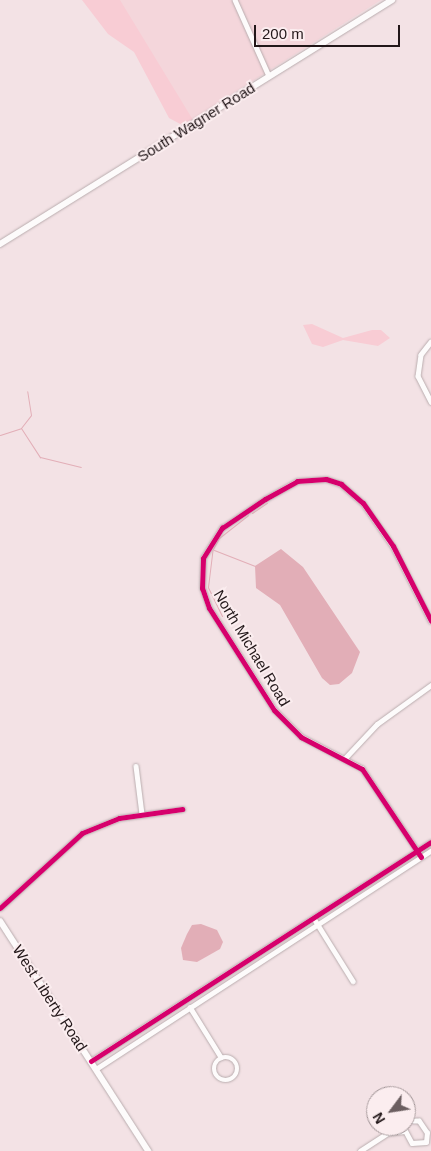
<!DOCTYPE html>
<style>
body{margin:0}
#map{position:relative;width:431px;height:1151px;overflow:hidden;background:#f3e2e5;font-family:Helvetica,sans-serif}
div>[style]{position:absolute}
[style*='--x']{left:calc(var(--x)*1px);top:calc(var(--y)*1px);width:calc(var(--w)*1px);rotate:calc(var(--a)*1deg)}
.built>*{inset:0;background:#f4d6db}
.green>*{inset:0;background:#f8ccd4}
.water>*{inset:0;background:#e2aeb7}
.stream>*{height:1px;margin:-0.5px;padding:0 0.5px;transform-origin:0.5px;border-radius:0.5px;background:#e2aeb7}
.roads{filter:drop-shadow(0 0 1px #baadaf) drop-shadow(0 0 1px #baadaf)}
.minor>*{height:4.5px;margin:-2.25px;padding:0 2.25px;transform-origin:2.25px;border-radius:2.25px;background:#fdfbfb}
.minor>.ring{margin:-2.25px;padding:0;box-sizing:content-box;background:none;border:4.5px solid #fdfbfb;border-radius:50%}
.secondary>*{height:6px;margin:-3px;padding:0 3px;transform-origin:3px;border-radius:3px;background:#fdfbfb}
.cycleway>*{height:5px;margin:-2.5px;padding:0 2.5px;transform-origin:2.5px;border-radius:2.5px;background:#d6006c}
span{translate:-50% -50%;white-space:nowrap;text-align:center;line-height:1.15;-webkit-text-stroke:4px #fbedef;paint-order:stroke}
.street-label{font-size:15px;color:#221719}
.north{position:absolute;left:366px;top:1086px;width:50px;height:50px;box-sizing:border-box;background:#fbedef;border:1px solid #a49799;border-radius:50%;rotate:239deg;font-size:14px;font-weight:700;line-height:20px;text-align:center;color:#221719}
.north::after{content:'';display:block;margin:auto;width:18px;height:22px;background:#6b5e60;clip-path:polygon(50% 0,100% 100%,50% 72%,0 100%)}
.scale{position:absolute;left:254px;top:25px;width:146px;height:22px;box-sizing:border-box;border:2px solid #221719;border-top:0;padding-left:6px;font-size:15px;line-height:18px;white-space:nowrap;color:#221719;-webkit-text-stroke:4px #fbedef;paint-order:stroke}
</style>
<div id="map">
<div class="built">
<div style="clip-path:polygon(115px 0,381px 0,191px 120px)"></div>
</div>
<div class="green">
<div style="clip-path:polygon(82px 0,120px 0,193px 120px,184px 126px,169px 118px,134px 52px,108px 34px)"></div>
<div style="clip-path:polygon(312px 324px,343px 338px,372px 330px,381px 330px,390px 338px,378px 346px,343px 340px,323px 347px,312px 344px,303px 325px)"></div>
</div>
<div class="water">
<div style="clip-path:polygon(281px 549px,303px 567px,360px 652px,352px 673px,339px 684px,330px 685px,322px 678px,280px 605px,256px 588px,255px 566px)"></div>
<div style="clip-path:polygon(201px 924px,217px 930px,223px 942px,220px 949px,197px 962px,183px 960px,181px 948px,187px 934px,192px 925px)"></div>
</div>
<div class="stream">
<div style="--x:21;--y:428;--w:16;--a:-52"></div>
<div style="--x:31;--y:415;--w:24;--a:-99"></div>
<div style="--x:0;--y:435;--w:22;--a:-18"></div>
<div style="--x:21;--y:428;--w:35;--a:57"></div>
<div style="--x:40;--y:457;--w:42;--a:13.7"></div>
<div style="--x:252;--y:513;--w:18;--a:-34"></div>
<div style="--x:214;--y:550;--w:44;--a:21.3"></div>
<div style="--x:222;--y:616;--w:32;--a:-116"></div>
<div style="--x:208;--y:587;--w:38;--a:-83"></div>
<div style="--x:213;--y:549;--w:13;--a:-61"></div>
<div style="--x:219;--y:538;--w:37;--a:-38"></div>
</div>
<div class="roads">
<div class="minor">
<div style="--x:235;--y:0;--w:83;--a:65.9"></div>
<div style="--x:431;--y:342;--w:16;--a:128"></div>
<div style="--x:421;--y:355;--w:21;--a:98"></div>
<div style="--x:418;--y:376;--w:29;--a:63"></div>
<div style="--x:346;--y:757;--w:45;--a:-46.8"></div>
<div style="--x:377;--y:724;--w:67;--a:-35.8"></div>
<div style="--x:136;--y:766;--w:48;--a:82.9"></div>
<div style="--x:421;--y:857;--w:106;--a:-123.8"></div>
<div style="--x:362;--y:769;--w:69;--a:-152.3"></div>
<div style="--x:301;--y:737;--w:38;--a:-135"></div>
<div style="--x:274;--y:710;--w:121;--a:-122.5"></div>
<div style="--x:209;--y:608;--w:21;--a:-109"></div>
<div style="--x:202;--y:588;--w:30;--a:-88"></div>
<div style="--x:203;--y:558;--w:36;--a:-58"></div>
<div style="--x:222;--y:528;--w:52;--a:-34"></div>
<div style="--x:265;--y:499;--w:37;--a:-29"></div>
<div style="--x:297;--y:481;--w:29;--a:-4"></div>
<div style="--x:326;--y:479;--w:16;--a:18"></div>
<div style="--x:341;--y:484;--w:29;--a:41"></div>
<div style="--x:363;--y:503;--w:52;--a:55.1"></div>
<div style="--x:393;--y:546;--w:84;--a:63.1"></div>
<div style="--x:0;--y:908;--w:111;--a:-42.4"></div>
<div style="--x:82;--y:833;--w:40;--a:-22"></div>
<div style="--x:119;--y:818;--w:64;--a:-8.1"></div>
<div style="--x:315;--y:920;--w:72;--a:58.1"></div>
<div style="--x:190;--y:1007;--w:59;--a:58.2"></div>
<div class="ring" style="left:214px;top:1057px;width:19.5px;height:19.5px"></div>
<div style="--x:91;--y:1061;--w:404;--a:-32.8"></div>
<div style="--x:96;--y:1069;--w:400;--a:-33.1"></div>
<div style="--x:403;--y:1126;--w:19;--a:62"></div>
<div style="--x:412;--y:1143;--w:14;--a:-4"></div>
<div style="--x:426;--y:1142;--w:9;--a:-84"></div>
<div style="--x:427;--y:1133;--w:14;--a:-124"></div>
<div style="--x:419;--y:1121;--w:13;--a:180"></div>
<div style="--x:360;--y:1151;--w:33;--a:-33"></div>
<div style="--x:388;--y:1133;--w:16;--a:-7"></div>
</div>
<div class="secondary">
<div style="--x:0;--y:244;--w:462;--a:-31.9"></div>
<div style="--x:0;--y:921;--w:274;--a:57.2"></div>
</div>
</div>
<div class="cycleway">
<div style="--x:421;--y:857;--w:106;--a:-123.8"></div>
<div style="--x:362;--y:769;--w:69;--a:-152.3"></div>
<div style="--x:301;--y:737;--w:38;--a:-135"></div>
<div style="--x:274;--y:710;--w:121;--a:-122.5"></div>
<div style="--x:209;--y:608;--w:21;--a:-109"></div>
<div style="--x:202;--y:588;--w:30;--a:-88"></div>
<div style="--x:203;--y:558;--w:36;--a:-58"></div>
<div style="--x:222;--y:528;--w:52;--a:-34"></div>
<div style="--x:265;--y:499;--w:37;--a:-29"></div>
<div style="--x:297;--y:481;--w:29;--a:-4"></div>
<div style="--x:326;--y:479;--w:16;--a:18"></div>
<div style="--x:341;--y:484;--w:29;--a:41"></div>
<div style="--x:363;--y:503;--w:52;--a:55.1"></div>
<div style="--x:393;--y:546;--w:84;--a:63.1"></div>
<div style="--x:0;--y:908;--w:111;--a:-42.4"></div>
<div style="--x:82;--y:833;--w:40;--a:-22"></div>
<div style="--x:119;--y:818;--w:64;--a:-8.1"></div>
<div style="--x:91;--y:1061;--w:404;--a:-32.8"></div>
</div>
<div class="street-label">
<span style="left:196px;top:122px;rotate:-32deg">South Wagner Road</span>
<span style="left:252px;top:648px;rotate:59deg">North Michael Road</span>
<span style="left:50px;top:998px;rotate:57deg">West Liberty Road</span>
</div>
<div class="north">N</div>
<div class="scale">200 m</div>
</div>
